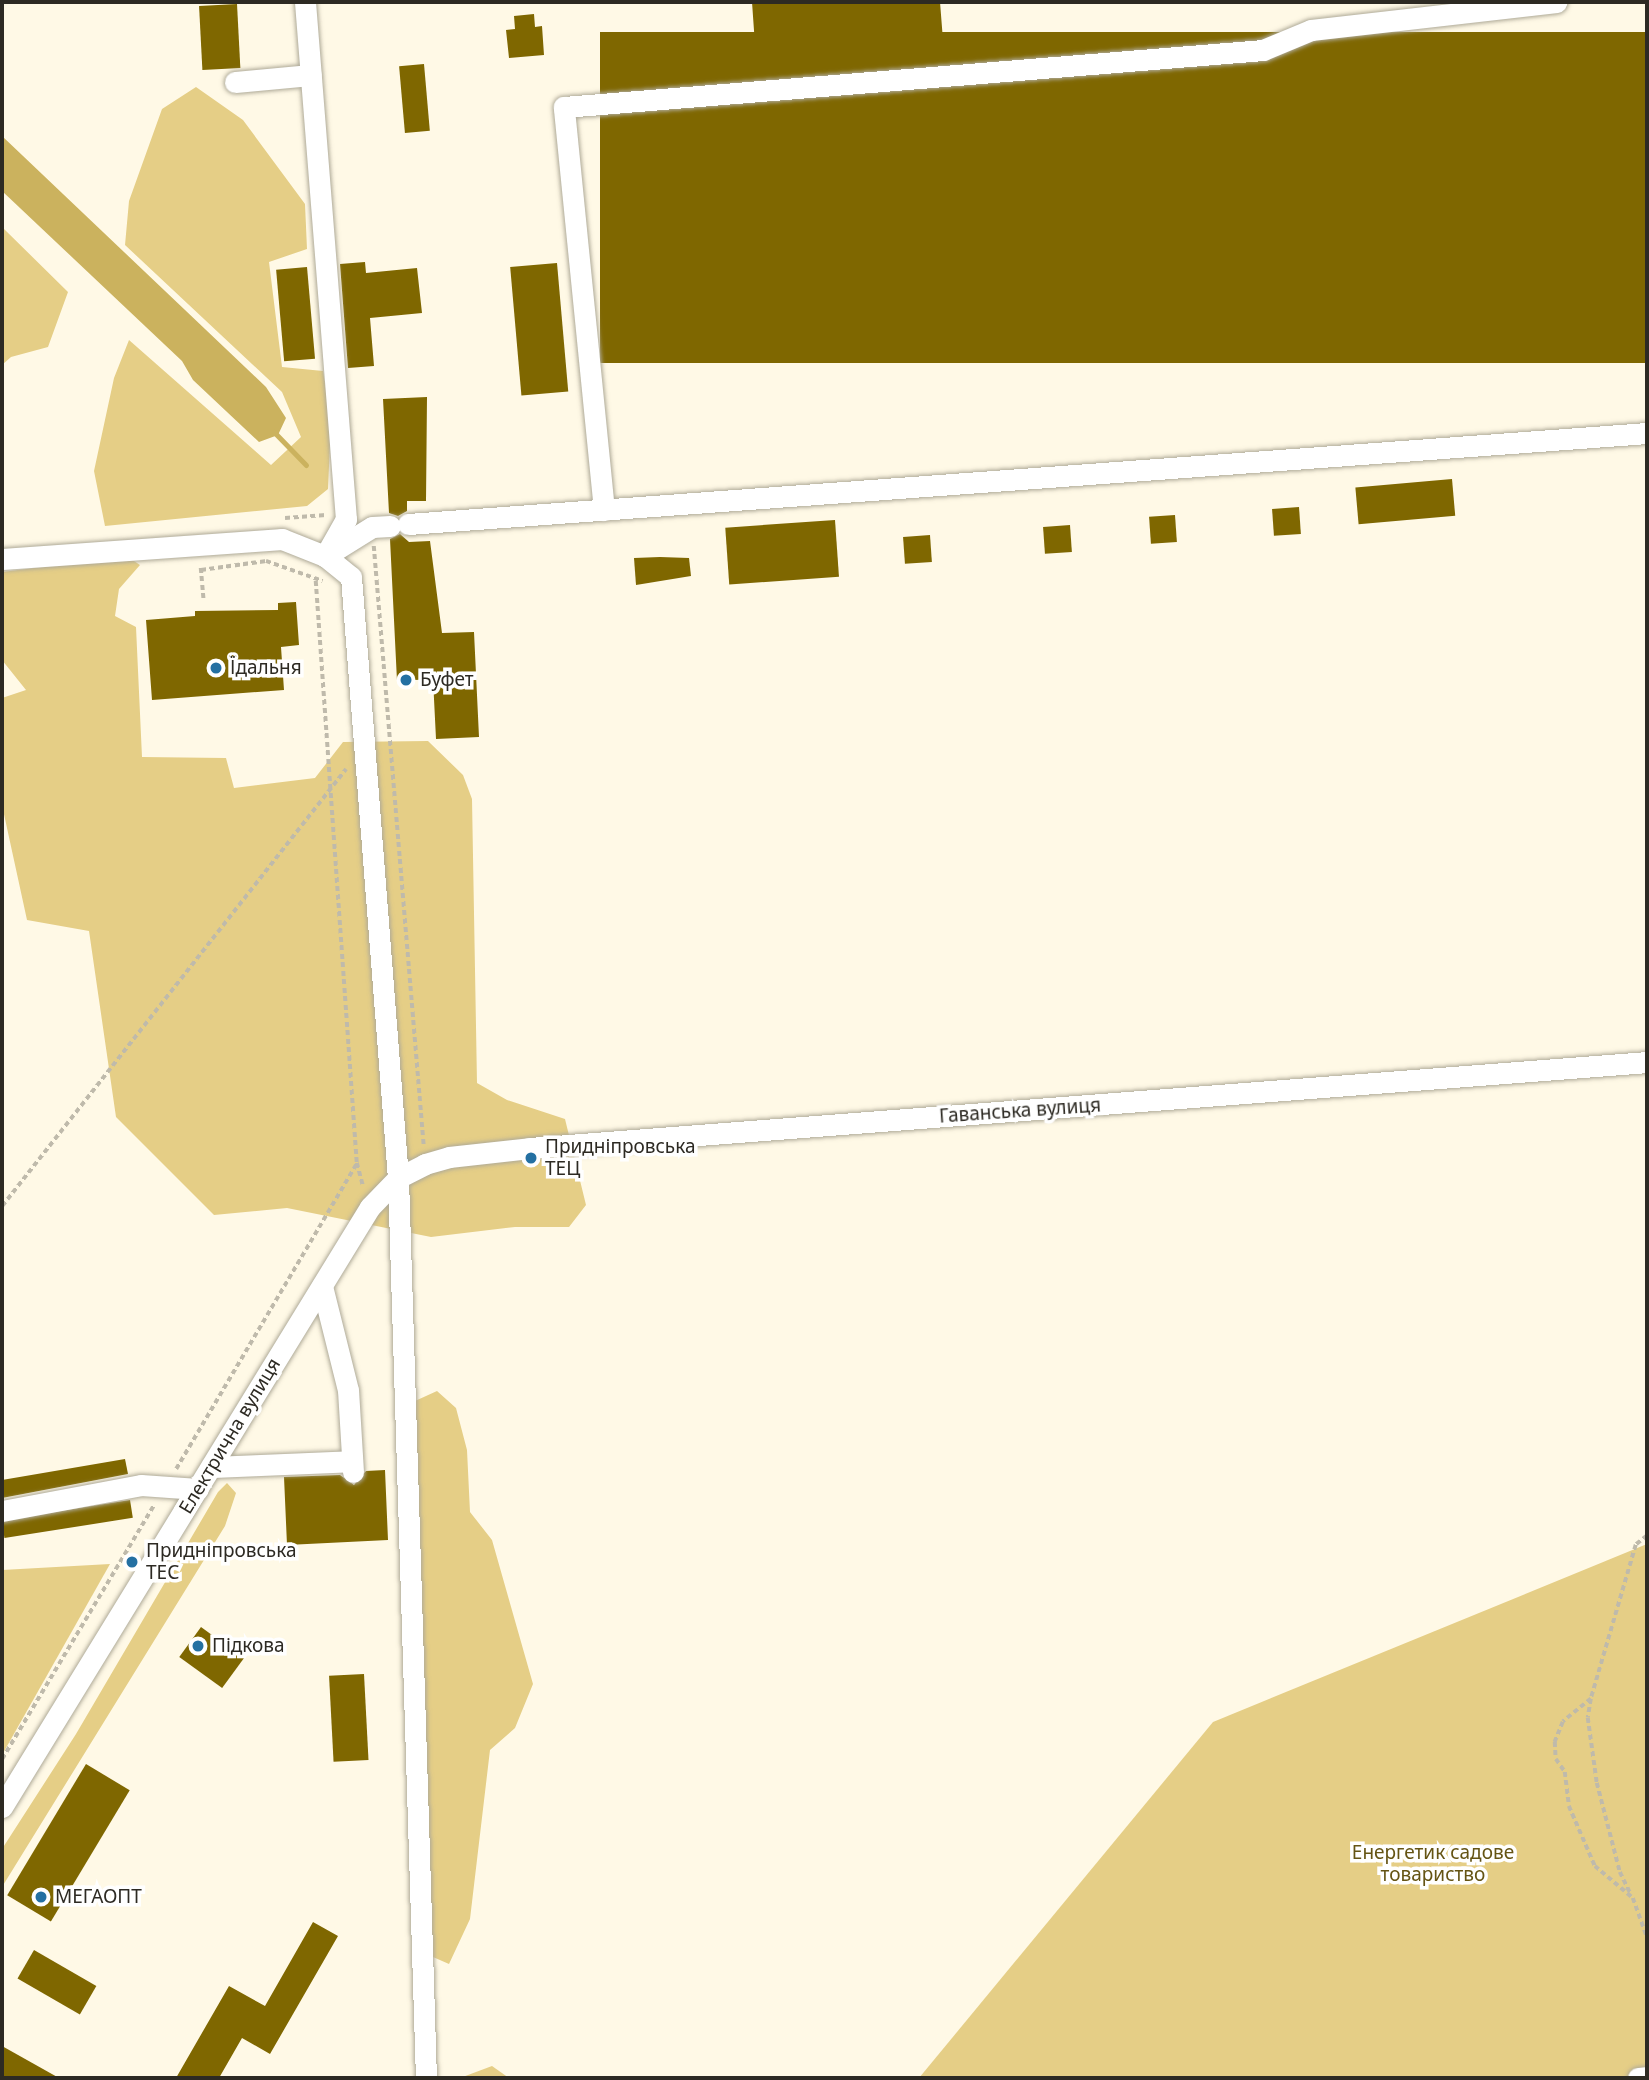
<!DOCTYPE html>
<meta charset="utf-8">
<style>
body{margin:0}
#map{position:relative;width:1649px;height:2080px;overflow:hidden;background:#fff9e6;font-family:"Noto Sans",sans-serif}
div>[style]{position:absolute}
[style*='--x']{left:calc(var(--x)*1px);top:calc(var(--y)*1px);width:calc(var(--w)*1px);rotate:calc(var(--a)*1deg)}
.green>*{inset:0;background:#e5ce86}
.water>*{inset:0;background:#cbb25e}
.stream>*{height:5px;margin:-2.5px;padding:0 2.5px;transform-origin:2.5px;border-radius:2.5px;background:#cbb25e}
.building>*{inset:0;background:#7f6700;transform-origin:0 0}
.path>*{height:3.5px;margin-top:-1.75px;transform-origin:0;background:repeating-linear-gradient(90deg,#bfbaab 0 5px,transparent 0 8.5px)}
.roads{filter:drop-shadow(0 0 2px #afaa98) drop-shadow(0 0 2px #afaa98)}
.minor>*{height:21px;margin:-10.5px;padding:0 10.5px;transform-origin:10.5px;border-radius:10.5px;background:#fff}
.dots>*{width:19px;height:19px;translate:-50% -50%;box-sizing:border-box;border:4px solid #fff;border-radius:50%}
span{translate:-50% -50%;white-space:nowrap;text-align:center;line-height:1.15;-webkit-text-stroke:7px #fff;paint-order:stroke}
.poi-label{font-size:19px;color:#2d2a23}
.left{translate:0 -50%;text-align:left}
.street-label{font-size:19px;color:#2d2a23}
.park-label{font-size:19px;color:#655414}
.frame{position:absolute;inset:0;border:4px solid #2d2a23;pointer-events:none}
</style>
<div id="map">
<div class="green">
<div style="clip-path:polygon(196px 87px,243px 120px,305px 204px,307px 249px,269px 262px,282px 367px,323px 371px,331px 421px,328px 489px,307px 506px,105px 526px,94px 471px,114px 378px,129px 340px,271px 465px,301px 437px,282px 392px,125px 245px,129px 201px,162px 109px)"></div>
<div style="clip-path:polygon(2px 227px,68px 292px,48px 347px,11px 357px,2px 365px)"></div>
<div style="clip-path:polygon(119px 551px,140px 565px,119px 589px,115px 616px,136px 627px,142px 757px,226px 758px,234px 788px,315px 778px,343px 742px,428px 741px,463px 775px,472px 799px,477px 1083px,507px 1100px,565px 1119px,586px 1205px,569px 1227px,515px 1227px,431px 1237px,287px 1208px,214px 1215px,116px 1117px,89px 931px,27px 920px,2px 805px,2px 698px,26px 690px,2px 660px,2px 572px,91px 561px)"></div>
<div style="clip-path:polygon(437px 1391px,456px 1408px,467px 1450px,470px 1512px,492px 1540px,533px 1684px,515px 1728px,490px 1750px,470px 1919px,449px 1964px,433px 1957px,413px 1467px,415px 1401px)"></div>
<div style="clip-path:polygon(227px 1483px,236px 1493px,225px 1526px,2px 1887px,2px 1849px,76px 1734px,218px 1492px)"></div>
<div style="clip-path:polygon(1647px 1544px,1647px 2078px,919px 2078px,1213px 1722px)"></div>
<div style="clip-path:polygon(110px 1564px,2px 1755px,2px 1570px)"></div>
<div style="clip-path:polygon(492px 2066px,509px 2078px,460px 2078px)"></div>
</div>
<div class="water">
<div style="clip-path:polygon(2px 136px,266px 387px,286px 418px,278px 435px,259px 442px,193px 380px,182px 361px,2px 191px)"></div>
</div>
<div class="stream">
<div style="--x:274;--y:432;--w:46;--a:45.9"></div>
</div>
<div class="building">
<div style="clip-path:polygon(752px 2px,940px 2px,944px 53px,927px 55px,925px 33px,755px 45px)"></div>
<div style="left:237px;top:4px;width:64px;height:38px;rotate:87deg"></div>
<div style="clip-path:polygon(534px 14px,535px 27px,542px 26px,544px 55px,509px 58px,506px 30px,515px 29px,514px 16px)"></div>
<div style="left:1647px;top:32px;width:331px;height:1047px;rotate:90deg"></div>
<div style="left:424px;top:64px;width:67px;height:25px;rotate:85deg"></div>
<div style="clip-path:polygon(365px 262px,366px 273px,417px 268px,422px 313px,370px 318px,374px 366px,348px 368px,340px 264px)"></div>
<div style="left:557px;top:263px;width:129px;height:47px;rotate:85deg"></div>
<div style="left:307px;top:267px;width:92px;height:31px;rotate:85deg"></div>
<div style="clip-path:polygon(427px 397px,426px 501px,407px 501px,407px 511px,398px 516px,389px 513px,383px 399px)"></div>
<div style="left:1452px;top:479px;width:37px;height:97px;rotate:85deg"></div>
<div style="left:1299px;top:507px;width:27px;height:27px;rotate:86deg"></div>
<div style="left:1175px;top:515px;width:27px;height:26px;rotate:86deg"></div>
<div style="left:835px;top:520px;width:57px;height:110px;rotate:86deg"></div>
<div style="left:1070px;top:525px;width:27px;height:27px;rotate:86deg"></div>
<div style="clip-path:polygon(400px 534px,409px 542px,430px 541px,442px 633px,474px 632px,479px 737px,436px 739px,433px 679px,397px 681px,390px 539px)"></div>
<div style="left:930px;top:535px;width:27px;height:27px;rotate:86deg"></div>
<div style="clip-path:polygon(660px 557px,689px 558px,691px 576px,636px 585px,634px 558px)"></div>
<div style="clip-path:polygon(296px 602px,299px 645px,281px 647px,284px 690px,152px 700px,146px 620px,195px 616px,195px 611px,278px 610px,278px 603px)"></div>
<div style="clip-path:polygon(125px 1459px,128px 1474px,2px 1498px,2px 1480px)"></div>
<div style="clip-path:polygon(385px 1470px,388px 1540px,287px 1545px,284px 1477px,340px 1475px,354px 1485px,366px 1471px)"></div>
<div style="left:130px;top:1500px;width:18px;height:130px;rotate:81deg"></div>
<div style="left:201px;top:1627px;width:53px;height:37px;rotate:36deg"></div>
<div style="left:364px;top:1674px;width:86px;height:35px;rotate:87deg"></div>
<div style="left:86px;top:1764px;width:51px;height:153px;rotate:31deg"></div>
<div style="clip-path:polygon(313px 1922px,338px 1936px,270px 2054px,242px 2038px,219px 2078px,176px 2078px,229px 1986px,265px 2006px)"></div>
<div style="left:34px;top:1950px;width:72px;height:33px;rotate:30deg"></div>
<div style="clip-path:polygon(2px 2046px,59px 2078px,2px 2078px)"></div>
</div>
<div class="path">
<div style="--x:285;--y:518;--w:41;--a:-4.2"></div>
<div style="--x:374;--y:546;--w:602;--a:85.24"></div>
<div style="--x:201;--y:568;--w:33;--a:85"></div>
<div style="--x:201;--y:570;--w:66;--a:-7.9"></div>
<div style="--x:266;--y:561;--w:60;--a:19.3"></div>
<div style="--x:316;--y:581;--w:583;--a:85.97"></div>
<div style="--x:357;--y:1163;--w:24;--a:75"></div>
<div style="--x:2;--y:1206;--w:556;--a:-51.79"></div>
<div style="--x:176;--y:1469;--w:356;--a:-59.4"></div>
<div style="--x:1647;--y:1536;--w:14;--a:141"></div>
<div style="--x:1636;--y:1545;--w:160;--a:106.3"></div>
<div style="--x:1591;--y:1699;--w:36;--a:141"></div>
<div style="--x:1563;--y:1722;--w:22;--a:112"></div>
<div style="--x:1555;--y:1742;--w:17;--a:87"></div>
<div style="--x:1556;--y:1759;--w:16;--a:55"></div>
<div style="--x:1565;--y:1772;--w:34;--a:83"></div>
<div style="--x:1569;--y:1806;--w:65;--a:66.6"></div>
<div style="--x:1595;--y:1866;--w:50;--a:40.1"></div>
<div style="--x:1633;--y:1898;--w:41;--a:70.3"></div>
<div style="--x:1591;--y:1699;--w:19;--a:99"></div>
<div style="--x:1588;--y:1718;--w:66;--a:82.1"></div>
<div style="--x:1597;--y:1783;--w:92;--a:75.5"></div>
<div style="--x:1620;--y:1872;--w:25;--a:64"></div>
<div style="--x:2;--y:1759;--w:296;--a:-59.1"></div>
</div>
<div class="roads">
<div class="minor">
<div style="--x:305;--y:2;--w:519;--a:85.47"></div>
<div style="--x:346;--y:519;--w:43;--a:119.6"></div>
<div style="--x:235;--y:82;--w:76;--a:-5.3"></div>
<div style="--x:604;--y:510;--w:405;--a:-95.7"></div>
<div style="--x:564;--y:107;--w:701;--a:-4.66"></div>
<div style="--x:1263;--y:50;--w:52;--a:-22.6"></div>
<div style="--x:1311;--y:30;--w:247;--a:-6.5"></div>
<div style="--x:408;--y:524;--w:1242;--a:-4.2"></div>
<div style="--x:327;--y:555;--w:53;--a:-31.9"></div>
<div style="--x:372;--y:527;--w:18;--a:-3"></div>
<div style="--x:2;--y:559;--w:281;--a:-4.1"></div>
<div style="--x:282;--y:539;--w:46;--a:21.6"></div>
<div style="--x:325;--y:556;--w:33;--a:39"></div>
<div style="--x:351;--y:577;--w:603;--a:85.53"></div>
<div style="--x:398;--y:1178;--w:900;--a:88.22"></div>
<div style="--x:322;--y:1286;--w:107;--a:76"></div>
<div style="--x:348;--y:1390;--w:82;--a:86.5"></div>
<div style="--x:211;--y:1467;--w:141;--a:-2.4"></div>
<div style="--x:2;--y:1511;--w:141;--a:-10.6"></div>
<div style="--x:141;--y:1485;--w:57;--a:4"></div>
<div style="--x:2;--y:1807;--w:704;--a:-58.48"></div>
<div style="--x:370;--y:1207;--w:40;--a:-46"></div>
<div style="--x:398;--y:1178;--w:30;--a:-27"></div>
<div style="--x:425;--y:1164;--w:25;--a:-16"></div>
<div style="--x:449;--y:1157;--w:81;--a:-6.3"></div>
<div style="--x:530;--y:1148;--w:1120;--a:-4.4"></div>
<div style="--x:1638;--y:2078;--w:9;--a:-6"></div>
</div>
</div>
<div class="dots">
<div style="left:216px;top:668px;background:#2470a2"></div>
<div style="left:406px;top:680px;background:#2470a2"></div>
<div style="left:531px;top:1158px;background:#2470a2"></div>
<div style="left:132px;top:1562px;background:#2470a2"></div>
<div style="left:198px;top:1646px;background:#2470a2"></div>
<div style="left:41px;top:1897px;background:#2470a2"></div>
</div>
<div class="poi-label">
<span class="left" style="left:230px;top:668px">Їдальня</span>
<span class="left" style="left:420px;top:680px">Буфет</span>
<span class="left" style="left:545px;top:1158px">Придніпровська<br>ТЕЦ</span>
<span class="left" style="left:146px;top:1562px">Придніпровська<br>ТЕС</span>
<span class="left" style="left:212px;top:1646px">Підкова</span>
<span class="left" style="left:55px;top:1897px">МЕГАОПТ</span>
</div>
<div class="street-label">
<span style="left:1020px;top:1111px;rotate:-4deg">Гаванська вулиця</span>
<span style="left:230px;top:1436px;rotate:-59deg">Електрична вулиця</span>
</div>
<div class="park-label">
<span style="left:1433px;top:1864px">Енергетик садове<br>товариство</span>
</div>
<div class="frame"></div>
</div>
